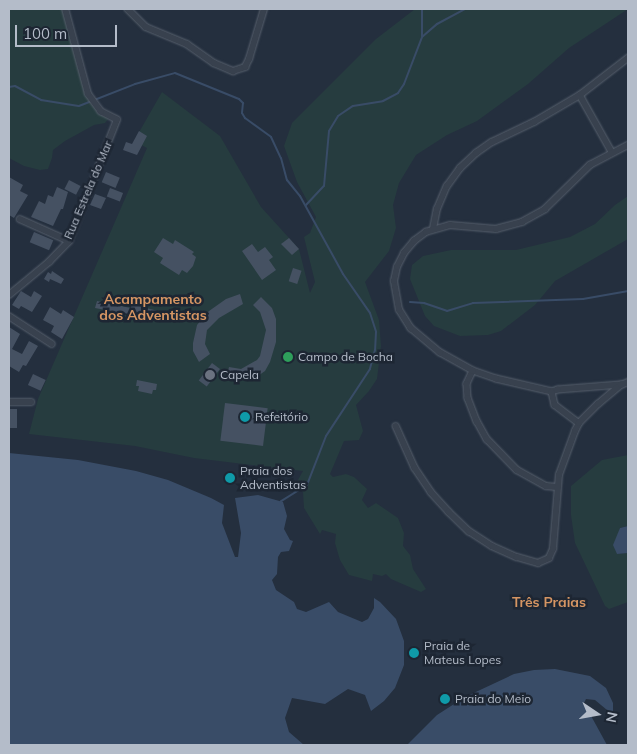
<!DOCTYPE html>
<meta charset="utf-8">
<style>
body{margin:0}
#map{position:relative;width:637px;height:754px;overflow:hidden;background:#242f3e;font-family:Mulish,sans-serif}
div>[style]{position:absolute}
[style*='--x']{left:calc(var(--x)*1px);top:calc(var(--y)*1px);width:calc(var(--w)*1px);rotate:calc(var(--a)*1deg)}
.green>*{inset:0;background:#263c3f}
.water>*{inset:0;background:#394c67}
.stream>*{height:2px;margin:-1px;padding:0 1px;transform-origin:1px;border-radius:1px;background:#394c67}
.building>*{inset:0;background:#455162;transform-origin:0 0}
.roads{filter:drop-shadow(0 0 1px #565f6c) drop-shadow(0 0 1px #565f6c)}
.minor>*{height:5.5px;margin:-2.75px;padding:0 2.75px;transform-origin:2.75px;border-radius:2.75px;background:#38414e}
.dots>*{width:14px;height:14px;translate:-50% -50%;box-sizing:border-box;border:2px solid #1d2633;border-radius:50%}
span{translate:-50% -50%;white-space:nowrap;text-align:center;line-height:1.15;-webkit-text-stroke:5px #1d2633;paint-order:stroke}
.street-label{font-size:12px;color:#b4bcc9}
.poi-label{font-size:12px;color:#b4bcc9}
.left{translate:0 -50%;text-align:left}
.neighbourhood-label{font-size:14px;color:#d59563;font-weight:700}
.frame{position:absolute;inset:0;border:10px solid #b4bcc9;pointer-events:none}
.north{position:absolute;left:572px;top:689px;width:50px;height:50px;-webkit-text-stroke:4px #1d2633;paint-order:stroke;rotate:102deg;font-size:14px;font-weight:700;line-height:20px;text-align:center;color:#b4bcc9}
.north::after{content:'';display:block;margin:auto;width:18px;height:22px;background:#b4bcc9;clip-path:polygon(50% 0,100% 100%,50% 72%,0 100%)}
.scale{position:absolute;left:15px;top:25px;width:102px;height:22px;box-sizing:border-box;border:2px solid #b4bcc9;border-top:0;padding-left:6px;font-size:15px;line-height:18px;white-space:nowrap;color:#b4bcc9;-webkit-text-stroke:4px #1d2633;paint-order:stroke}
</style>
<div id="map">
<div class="green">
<div style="clip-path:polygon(9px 9px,64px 9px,86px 91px,109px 118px,105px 123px,94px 125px,65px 141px,53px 150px,52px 158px,48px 169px,40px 170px,24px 166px,9px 158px)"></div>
<div style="clip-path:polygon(415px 9px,628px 9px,569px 48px,528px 84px,477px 121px,447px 135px,416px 155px,399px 183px,393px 205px,396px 228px,389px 251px,365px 282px,379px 320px,381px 346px,377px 379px,369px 391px,356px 405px,363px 431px,359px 440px,344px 441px,330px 474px,333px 477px,346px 474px,354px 477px,367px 489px,362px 500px,368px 508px,376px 503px,398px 518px,404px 533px,403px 546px,410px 555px,413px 569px,426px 589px,421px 592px,391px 579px,386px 574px,382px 576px,373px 574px,372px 581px,349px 575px,340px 560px,335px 543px,336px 534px,322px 530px,320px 534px,304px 508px,303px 492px,294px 487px,303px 471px,194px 458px,135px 446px,29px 434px,38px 399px,147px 148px,134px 141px,162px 92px,220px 136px,261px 207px,299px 249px,310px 293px,315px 282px,304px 237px,310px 233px,316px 217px,297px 182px,284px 146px,292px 123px,376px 39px)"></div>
<div style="clip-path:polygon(628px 196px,628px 239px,555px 281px,535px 305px,501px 331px,488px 335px,460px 336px,434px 326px,425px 316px,410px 279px,412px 265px,423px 256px,451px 250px,516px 250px,570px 237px,595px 224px,615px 205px)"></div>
<div style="clip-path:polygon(628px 455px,628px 526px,620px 528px,617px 554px,628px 553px,628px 602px,609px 609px,605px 606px,575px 543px,571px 515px,571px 486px,602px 460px)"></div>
</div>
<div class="water">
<div style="clip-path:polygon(9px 453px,78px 460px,136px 471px,168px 480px,211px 498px,224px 505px,222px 523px,235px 557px,238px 557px,241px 533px,235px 498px,258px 495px,283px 502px,287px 516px,284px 529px,290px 540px,293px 541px,289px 551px,281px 552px,278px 557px,277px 574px,272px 580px,276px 590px,294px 602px,297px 609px,306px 612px,329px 602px,338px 612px,362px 622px,368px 619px,374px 608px,374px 598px,380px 602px,396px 619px,404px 641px,404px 665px,395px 688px,384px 701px,371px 711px,365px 695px,348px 689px,325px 704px,292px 698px,285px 718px,289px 732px,304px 745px,9px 745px)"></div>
<div style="clip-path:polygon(628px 526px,628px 553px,617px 554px,613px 545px,620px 528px)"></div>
<div style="clip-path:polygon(555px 669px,590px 676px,606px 688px,613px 703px,613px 715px,595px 700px,586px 699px,584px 703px,607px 745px,407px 745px,437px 715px,465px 697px,514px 674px,534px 670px)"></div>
</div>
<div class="stream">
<div style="--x:422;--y:9;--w:27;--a:90"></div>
<div style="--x:9;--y:87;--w:6;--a:-9"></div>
<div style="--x:15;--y:86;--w:30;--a:28"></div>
<div style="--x:41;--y:100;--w:38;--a:9"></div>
<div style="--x:79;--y:106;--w:60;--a:-21.4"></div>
<div style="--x:135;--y:84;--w:41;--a:-15.4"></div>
<div style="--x:175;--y:73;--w:69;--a:22.1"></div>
<div style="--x:239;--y:99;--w:6;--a:45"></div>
<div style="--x:243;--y:103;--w:10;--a:96"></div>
<div style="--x:242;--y:113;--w:6;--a:59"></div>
<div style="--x:245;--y:118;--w:32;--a:36"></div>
<div style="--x:271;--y:137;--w:23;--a:65"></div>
<div style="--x:281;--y:158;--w:23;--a:75"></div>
<div style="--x:287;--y:180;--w:21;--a:51"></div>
<div style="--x:300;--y:196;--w:89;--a:61.1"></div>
<div style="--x:343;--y:274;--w:47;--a:55.3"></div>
<div style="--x:370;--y:313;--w:20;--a:72"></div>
<div style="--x:376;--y:332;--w:18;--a:93"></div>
<div style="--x:375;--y:350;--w:20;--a:105"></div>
<div style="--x:370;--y:369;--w:80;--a:123.3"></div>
<div style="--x:326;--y:436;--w:53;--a:111.2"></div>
<div style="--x:307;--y:485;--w:31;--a:148"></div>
<div style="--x:306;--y:205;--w:26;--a:-47"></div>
<div style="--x:324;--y:186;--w:55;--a:-84.8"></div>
<div style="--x:329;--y:131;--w:17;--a:-59"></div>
<div style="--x:338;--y:116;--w:18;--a:-34"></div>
<div style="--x:353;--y:106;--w:30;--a:-9"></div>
<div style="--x:383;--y:101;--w:17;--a:-28"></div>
<div style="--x:398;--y:93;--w:11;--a:-56"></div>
<div style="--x:404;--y:84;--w:50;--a:-69"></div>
<div style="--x:422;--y:37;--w:20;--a:-41"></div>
<div style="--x:437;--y:24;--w:32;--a:-28"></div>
<div style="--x:410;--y:302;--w:14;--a:4"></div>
<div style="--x:424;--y:303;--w:24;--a:19"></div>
<div style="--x:447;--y:311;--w:27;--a:-17"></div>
<div style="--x:473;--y:303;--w:110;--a:-2.1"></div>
<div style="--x:583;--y:299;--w:46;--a:-10.1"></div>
</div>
<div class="building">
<div style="clip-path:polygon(139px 131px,147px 136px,137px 155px,123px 150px,126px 142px,132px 144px)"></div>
<div style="left:106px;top:172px;width:15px;height:11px;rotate:23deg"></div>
<div style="clip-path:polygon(9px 177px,23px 185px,20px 191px,28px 195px,14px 218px,9px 215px)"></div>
<div style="left:69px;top:180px;width:13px;height:10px;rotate:27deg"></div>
<div style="clip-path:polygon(57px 187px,68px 192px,63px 209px,61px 209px,53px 226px,31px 217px,39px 201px,45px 204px,48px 195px,53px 197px)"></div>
<div style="left:110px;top:188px;width:14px;height:9px;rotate:21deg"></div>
<div style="clip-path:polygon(95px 194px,106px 198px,101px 209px,90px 205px)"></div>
<div style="left:34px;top:232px;width:21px;height:11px;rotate:23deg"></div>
<div style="clip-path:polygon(163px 238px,173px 244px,175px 240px,194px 252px,192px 254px,196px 257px,193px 266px,187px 273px,182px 270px,179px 275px,160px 263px,163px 258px,154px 252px)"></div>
<div style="clip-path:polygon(289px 238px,299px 249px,292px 255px,281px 244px)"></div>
<div style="clip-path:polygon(252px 244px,258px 252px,265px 247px,273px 257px,269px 260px,276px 270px,262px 280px,242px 251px)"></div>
<div style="left:293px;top:268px;width:9px;height:14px;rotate:18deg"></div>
<div style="clip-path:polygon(52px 271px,64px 279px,61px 284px,50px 279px,49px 282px,44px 279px,48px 272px,51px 274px)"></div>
<div style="clip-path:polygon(21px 291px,31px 297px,34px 291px,42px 296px,32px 312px,21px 306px,19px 309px,12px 305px)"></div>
<div style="clip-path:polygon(240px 294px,243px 304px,219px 318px,207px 330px,205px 344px,210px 354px,199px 362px,193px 351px,193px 343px,197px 325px,209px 311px,226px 299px)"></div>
<div style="clip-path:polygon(261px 297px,272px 308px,276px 319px,276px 342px,270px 362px,265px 371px,255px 378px,254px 376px,236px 380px,226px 379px,229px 367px,241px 369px,257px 360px,260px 356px,266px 330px,260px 312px,253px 305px)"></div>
<div style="clip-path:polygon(97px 301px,131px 308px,131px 304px,158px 311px,157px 320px,95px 308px)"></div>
<div style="clip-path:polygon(50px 307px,61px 314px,63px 310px,74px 317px,62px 339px,51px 332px,54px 326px,43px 320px)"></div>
<div style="clip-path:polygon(9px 327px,20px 334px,12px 349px,22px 354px,29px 341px,38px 346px,26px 366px,23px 365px,19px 372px,9px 366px)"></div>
<div style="left:212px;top:363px;width:10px;height:22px;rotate:37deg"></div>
<div style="left:33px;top:374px;width:14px;height:12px;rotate:25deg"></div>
<div style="clip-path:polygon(137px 380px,157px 384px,156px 390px,153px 390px,152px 394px,138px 391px,139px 386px,136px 386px)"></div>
<div style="left:225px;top:403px;width:43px;height:38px;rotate:7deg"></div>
<div style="left:9px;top:409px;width:8px;height:19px"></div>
</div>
<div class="roads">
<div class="minor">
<div style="--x:128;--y:9;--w:25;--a:45"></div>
<div style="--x:146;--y:27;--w:44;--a:22.5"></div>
<div style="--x:187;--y:44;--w:33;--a:35"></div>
<div style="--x:214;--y:63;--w:21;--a:23"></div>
<div style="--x:233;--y:71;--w:13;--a:-18"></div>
<div style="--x:245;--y:67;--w:9;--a:-63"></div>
<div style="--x:249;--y:59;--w:52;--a:-73.3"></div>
<div style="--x:580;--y:95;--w:65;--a:60.7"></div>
<div style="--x:20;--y:219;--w:54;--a:24.2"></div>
<div style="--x:433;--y:229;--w:20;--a:-79"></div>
<div style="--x:437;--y:209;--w:25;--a:-67"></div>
<div style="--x:447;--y:186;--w:22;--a:-54"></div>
<div style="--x:460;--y:168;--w:22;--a:-43"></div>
<div style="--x:476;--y:153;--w:19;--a:-35"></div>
<div style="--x:492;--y:142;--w:47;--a:-25.5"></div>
<div style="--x:534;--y:122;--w:53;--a:-30.4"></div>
<div style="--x:580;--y:95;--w:61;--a:-37.6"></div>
<div style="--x:9;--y:295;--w:52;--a:-39.5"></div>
<div style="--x:49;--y:262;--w:29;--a:-46"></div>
<div style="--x:69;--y:241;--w:130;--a:-68.4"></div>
<div style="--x:117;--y:120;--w:18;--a:-153"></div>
<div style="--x:101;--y:112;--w:22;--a:-126"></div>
<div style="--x:88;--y:94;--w:88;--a:-105.1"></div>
<div style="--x:9;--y:316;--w:51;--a:33.1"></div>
<div style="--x:473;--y:371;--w:14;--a:115"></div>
<div style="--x:467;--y:384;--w:14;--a:86"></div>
<div style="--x:468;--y:398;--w:25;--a:69"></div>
<div style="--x:477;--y:421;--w:21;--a:61"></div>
<div style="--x:487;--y:439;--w:43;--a:45.9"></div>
<div style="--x:517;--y:470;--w:33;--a:29"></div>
<div style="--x:546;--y:486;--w:11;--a:5"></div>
<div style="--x:621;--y:385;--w:63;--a:175.5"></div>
<div style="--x:558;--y:390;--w:6;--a:162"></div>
<div style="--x:552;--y:392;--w:57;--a:-166.9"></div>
<div style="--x:496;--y:379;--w:24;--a:-161"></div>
<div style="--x:473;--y:371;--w:38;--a:-151"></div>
<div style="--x:440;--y:353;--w:38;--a:-140"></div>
<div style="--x:411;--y:329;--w:22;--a:-122"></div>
<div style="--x:399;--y:310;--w:29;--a:-100"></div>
<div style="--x:394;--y:281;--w:14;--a:-78"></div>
<div style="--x:397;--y:267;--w:16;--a:-63"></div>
<div style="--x:404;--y:253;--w:16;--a:-50"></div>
<div style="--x:414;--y:241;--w:15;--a:-37"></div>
<div style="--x:426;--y:232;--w:25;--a:-16"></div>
<div style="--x:450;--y:225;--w:46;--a:5"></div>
<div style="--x:496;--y:229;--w:27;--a:-15"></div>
<div style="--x:522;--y:222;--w:26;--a:-29"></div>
<div style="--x:545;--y:209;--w:63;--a:-44.4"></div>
<div style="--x:590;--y:165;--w:43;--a:-27.8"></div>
<div style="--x:552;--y:392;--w:13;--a:77"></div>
<div style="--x:555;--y:405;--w:30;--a:37"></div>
<div style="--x:9;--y:402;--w:22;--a:0"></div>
<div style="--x:396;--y:426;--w:46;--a:65.7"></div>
<div style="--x:415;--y:468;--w:29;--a:56"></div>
<div style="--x:431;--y:492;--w:27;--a:48"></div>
<div style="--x:449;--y:512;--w:28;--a:44"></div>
<div style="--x:469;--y:531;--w:27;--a:33"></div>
<div style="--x:492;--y:546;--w:27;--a:24"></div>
<div style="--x:517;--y:557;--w:22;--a:16"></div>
<div style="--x:538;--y:563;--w:12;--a:-24"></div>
<div style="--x:549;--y:558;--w:10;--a:-66"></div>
<div style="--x:553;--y:549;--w:74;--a:-85.4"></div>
<div style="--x:559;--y:475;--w:47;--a:-70"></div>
<div style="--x:575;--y:431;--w:9;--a:-63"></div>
<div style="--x:579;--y:423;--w:27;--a:-45"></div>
<div style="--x:598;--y:404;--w:30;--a:-40"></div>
<div style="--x:621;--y:385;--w:8;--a:-23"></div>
</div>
</div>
<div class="dots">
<div style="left:288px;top:357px;background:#2e9e5b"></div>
<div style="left:210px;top:375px;background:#6b7280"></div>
<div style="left:245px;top:417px;background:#0f9aa8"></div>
<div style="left:230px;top:478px;background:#0f9aa8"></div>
<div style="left:414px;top:653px;background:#0f9aa8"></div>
<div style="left:445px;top:699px;background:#0f9aa8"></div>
</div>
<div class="street-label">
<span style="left:88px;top:190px;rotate:-67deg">Rua Estrela do Mar</span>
</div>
<div class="poi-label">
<span class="left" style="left:298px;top:357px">Campo de Bocha</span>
<span class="left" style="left:220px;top:375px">Capela</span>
<span class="left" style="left:255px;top:417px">Refeitório</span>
<span class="left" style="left:240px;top:478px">Praia dos<br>Adventistas</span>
<span class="left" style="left:424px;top:653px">Praia de<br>Mateus Lopes</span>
<span class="left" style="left:455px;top:699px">Praia do Meio</span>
</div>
<div class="neighbourhood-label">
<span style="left:153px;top:307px">Acampamento<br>dos Adventistas</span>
<span style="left:549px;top:602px">Três Praias</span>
</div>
<div class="frame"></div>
<div class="north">N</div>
<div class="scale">100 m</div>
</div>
